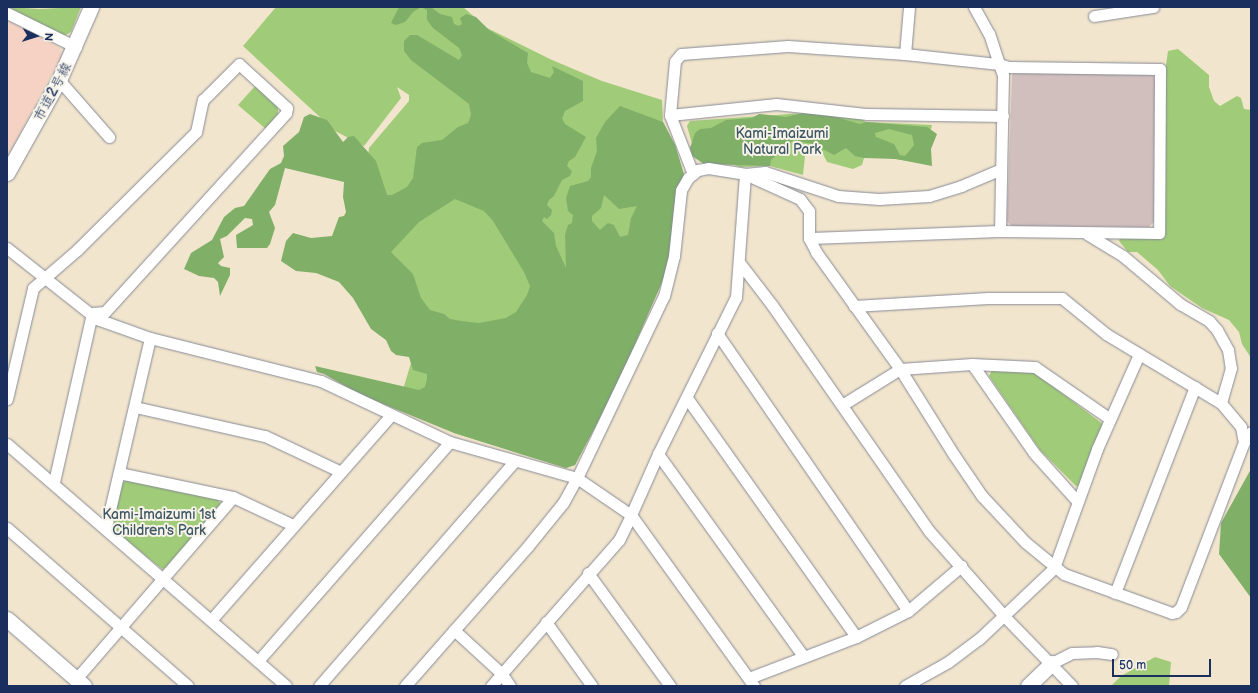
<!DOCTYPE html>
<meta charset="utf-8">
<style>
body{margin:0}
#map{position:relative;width:1258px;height:693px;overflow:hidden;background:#f2e5cd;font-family:"Balsamiq Sans","Klee One",sans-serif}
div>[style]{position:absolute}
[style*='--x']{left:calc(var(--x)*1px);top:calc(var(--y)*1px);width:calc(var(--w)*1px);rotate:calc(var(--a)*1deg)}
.built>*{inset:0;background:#f5d2c3}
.industrial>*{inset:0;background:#d1bfbd}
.green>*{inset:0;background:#a0cb78}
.forest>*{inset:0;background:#80af68}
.roads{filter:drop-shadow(0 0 1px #868a96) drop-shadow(0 0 1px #868a96)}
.street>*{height:11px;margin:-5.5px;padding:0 5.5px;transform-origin:5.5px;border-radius:5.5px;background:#fff}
.secondary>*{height:15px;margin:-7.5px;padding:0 7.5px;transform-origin:7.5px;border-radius:7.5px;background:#fff}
span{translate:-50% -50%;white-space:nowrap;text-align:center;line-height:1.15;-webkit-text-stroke:4px #f7f3e8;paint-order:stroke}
.street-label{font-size:14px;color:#1b2f5e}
.park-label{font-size:14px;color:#3c5664}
.frame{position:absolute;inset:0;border:8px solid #1b2f5e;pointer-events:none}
.north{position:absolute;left:16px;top:16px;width:40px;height:40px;-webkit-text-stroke:3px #f7f3e8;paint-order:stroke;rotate:94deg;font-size:11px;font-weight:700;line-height:16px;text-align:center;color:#1b2f5e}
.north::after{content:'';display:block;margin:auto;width:14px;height:18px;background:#1b2f5e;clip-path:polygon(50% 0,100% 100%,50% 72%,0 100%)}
.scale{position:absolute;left:1112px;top:659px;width:99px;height:18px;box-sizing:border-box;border:2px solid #1b2f5e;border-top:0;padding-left:5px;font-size:12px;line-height:14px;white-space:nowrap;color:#1b2f5e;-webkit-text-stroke:3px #f7f3e8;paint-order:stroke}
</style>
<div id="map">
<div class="built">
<div style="clip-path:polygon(7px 20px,60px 48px,62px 55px,7px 157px)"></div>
</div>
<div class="industrial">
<div style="clip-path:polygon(1016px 71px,1151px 74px,1156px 78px,1154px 222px,1149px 227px,1012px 226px,1007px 222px,1012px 75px)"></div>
</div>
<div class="green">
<div style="clip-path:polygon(8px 7px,39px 9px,81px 7px,71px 32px,64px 36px)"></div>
<div style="clip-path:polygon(276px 7px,463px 7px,487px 28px,552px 60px,602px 81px,662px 100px,663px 122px,675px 145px,685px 178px,575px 465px,566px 468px,454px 433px,401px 396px,411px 363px,410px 356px,378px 334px,368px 156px,369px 148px,409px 101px,409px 95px,397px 87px,401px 98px,364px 146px,335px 131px,243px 46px)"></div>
<div style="clip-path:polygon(1178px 49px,1209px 75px,1209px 87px,1214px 101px,1220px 106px,1237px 96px,1241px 98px,1244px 109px,1251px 110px,1251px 358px,1242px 344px,1239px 332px,1229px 320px,1202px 308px,1170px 286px,1158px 270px,1137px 252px,1128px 252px,1119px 241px,1120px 237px,1164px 235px,1166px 65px,1168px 51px)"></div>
<div style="clip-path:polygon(256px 85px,278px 106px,278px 114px,266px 129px,238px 105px)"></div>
<div style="clip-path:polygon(804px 113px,860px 118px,866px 122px,932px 125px,923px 163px,881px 157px,864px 158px,862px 165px,853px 169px,827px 162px,823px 154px,814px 153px,805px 156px,803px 175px,770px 166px,740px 167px,694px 151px,687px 126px,690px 121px)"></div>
<div style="clip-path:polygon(992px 370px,1033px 371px,1104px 425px,1081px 486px,1076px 486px,1040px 450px,989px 376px)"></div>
<div style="clip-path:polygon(127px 480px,218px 499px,221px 505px,167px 568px,162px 569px,114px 530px,113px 521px,121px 484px)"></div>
<div style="clip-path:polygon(1155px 657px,1171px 662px,1169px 686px,1111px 686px,1121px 676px)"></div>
</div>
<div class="forest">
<div style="clip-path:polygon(evenodd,399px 7px,431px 7px,440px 14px,452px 17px,454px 24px,459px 26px,462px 24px,460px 18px,466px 14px,476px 17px,489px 30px,528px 53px,527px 63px,531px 72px,550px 78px,554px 72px,552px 66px,583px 81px,583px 101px,565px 111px,562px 118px,565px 124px,586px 137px,575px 157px,569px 161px,567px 166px,572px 171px,570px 176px,562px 180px,554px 196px,549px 200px,547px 205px,552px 210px,551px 215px,547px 219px,544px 217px,542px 221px,554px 233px,556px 246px,566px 268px,565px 235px,568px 225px,572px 223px,573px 215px,568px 211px,566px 198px,570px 186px,588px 181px,591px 177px,591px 168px,597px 151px,596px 138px,605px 122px,620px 106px,663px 122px,675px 145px,685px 178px,667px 271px,615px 390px,575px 465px,566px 468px,454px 433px,361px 395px,324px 374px,317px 372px,315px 366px,419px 390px,425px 387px,427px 379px,427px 374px,413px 370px,409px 357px,396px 355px,391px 351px,386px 340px,371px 329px,353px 298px,339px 282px,316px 273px,296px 271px,281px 261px,286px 241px,293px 233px,311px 238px,332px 236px,339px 217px,344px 216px,346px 212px,343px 197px,344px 182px,285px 168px,275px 205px,269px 212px,275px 228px,270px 244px,267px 248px,237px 248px,236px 235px,253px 225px,252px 219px,245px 218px,227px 236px,220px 239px,224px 257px,218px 263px,221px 266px,230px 268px,230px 275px,220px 296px,218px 282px,214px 278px,199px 276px,184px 269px,191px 253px,212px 240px,224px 217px,235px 208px,244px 206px,270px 169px,281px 163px,284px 156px,283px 146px,299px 132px,304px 117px,310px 114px,327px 120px,343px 142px,348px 137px,354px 136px,376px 161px,387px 195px,392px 195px,407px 187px,413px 178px,417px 147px,422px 143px,442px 140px,458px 127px,468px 123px,471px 115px,469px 104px,411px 60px,404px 51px,404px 41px,410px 35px,417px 35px,459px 60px,462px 55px,459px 48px,433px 28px,427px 20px,427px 10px,421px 7px,413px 12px,405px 22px,396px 25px,391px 23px,399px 7px,604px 195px,619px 209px,637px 206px,631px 218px,628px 235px,620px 237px,614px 225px,608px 223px,600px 230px,592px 221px,592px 216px,601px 208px,604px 195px,399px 7px,455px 199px,484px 211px,493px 221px,524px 272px,530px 286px,527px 295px,516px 312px,506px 318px,479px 323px,461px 321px,450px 319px,444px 314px,430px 310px,421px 298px,413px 274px,391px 252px,419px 222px,455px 199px)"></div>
<div style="clip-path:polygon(evenodd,804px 113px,828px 115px,860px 124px,866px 122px,927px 127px,937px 134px,931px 149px,932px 166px,896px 159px,864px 158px,855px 156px,846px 148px,834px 155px,813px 144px,793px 140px,771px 160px,770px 166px,704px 164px,692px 156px,690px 148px,695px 133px,700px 129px,711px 128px,726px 120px,752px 118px,759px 114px,786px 117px,804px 113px,889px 129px,912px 135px,914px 145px,905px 156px,900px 155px,894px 144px,876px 137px,875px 133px,889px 129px)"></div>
<div style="clip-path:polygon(1251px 469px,1251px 604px,1251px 598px,1219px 554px,1221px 523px)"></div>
</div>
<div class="roads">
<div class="street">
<div style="--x:7;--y:13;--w:77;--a:26.2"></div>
<div style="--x:1094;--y:16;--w:60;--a:-8.7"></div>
<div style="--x:905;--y:54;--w:47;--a:-85.1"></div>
<div style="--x:59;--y:80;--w:76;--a:48.7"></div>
<div style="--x:670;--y:115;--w:107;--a:-5.9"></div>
<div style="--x:776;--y:104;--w:92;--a:6.3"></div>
<div style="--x:867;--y:114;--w:136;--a:0.8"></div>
<div style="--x:693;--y:174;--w:63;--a:-111.3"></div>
<div style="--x:670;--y:115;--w:54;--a:-84.7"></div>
<div style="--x:675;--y:61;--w:9;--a:-49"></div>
<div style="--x:681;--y:54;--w:107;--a:-4.3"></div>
<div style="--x:788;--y:46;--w:117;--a:3.9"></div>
<div style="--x:905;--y:54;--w:95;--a:6.1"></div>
<div style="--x:999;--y:64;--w:10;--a:17"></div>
<div style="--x:1009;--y:67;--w:151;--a:0.8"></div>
<div style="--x:1160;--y:69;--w:164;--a:90.3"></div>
<div style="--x:1159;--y:233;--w:159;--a:-179.3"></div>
<div style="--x:1000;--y:231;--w:156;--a:-88.9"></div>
<div style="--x:1003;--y:75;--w:12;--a:-110"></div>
<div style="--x:999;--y:64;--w:32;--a:-108"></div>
<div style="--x:989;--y:34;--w:31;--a:-119"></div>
<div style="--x:745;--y:174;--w:60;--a:24.4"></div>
<div style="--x:800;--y:199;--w:15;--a:53"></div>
<div style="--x:809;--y:211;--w:27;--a:90"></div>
<div style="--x:809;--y:238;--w:16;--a:63"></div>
<div style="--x:816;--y:252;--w:144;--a:54.3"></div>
<div style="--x:900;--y:369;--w:102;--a:57.9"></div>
<div style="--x:954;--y:455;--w:50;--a:55.7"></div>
<div style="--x:982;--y:496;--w:63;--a:46.9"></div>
<div style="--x:1025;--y:542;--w:50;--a:39.4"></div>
<div style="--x:1064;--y:574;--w:115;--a:19.9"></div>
<div style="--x:1172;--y:613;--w:4;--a:-14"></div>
<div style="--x:1176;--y:612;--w:7;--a:-45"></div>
<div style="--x:1181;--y:607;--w:177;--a:-69.1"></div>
<div style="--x:1244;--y:442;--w:12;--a:-55"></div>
<div style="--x:1087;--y:234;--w:42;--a:31.4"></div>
<div style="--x:1123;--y:256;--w:75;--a:40.1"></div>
<div style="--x:1180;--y:304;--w:34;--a:30"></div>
<div style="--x:1209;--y:321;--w:12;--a:48"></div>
<div style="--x:1217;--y:330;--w:23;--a:61"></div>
<div style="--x:1228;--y:350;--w:18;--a:81"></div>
<div style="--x:1231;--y:368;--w:36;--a:106"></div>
<div style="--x:809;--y:238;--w:191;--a:-2.1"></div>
<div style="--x:7;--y:248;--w:115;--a:38.3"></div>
<div style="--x:97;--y:319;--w:56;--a:19.7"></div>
<div style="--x:150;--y:338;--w:176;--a:14.1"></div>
<div style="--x:321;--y:381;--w:143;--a:25.3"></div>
<div style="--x:450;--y:442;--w:132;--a:15.8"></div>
<div style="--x:577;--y:478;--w:65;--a:34.4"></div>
<div style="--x:631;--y:515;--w:211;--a:54.3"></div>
<div style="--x:739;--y:262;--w:54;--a:52.5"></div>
<div style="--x:772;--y:305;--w:275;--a:55.2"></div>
<div style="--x:929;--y:531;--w:115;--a:48.5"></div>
<div style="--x:1005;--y:617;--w:96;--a:45.8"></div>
<div style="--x:854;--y:306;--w:134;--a:-3.4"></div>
<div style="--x:988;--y:298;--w:74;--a:0"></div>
<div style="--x:1062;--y:298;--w:57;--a:39.3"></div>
<div style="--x:1106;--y:334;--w:134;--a:31"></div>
<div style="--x:1221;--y:403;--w:31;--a:50"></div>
<div style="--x:1241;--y:427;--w:15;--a:79"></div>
<div style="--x:717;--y:333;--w:337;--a:55.5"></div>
<div style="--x:972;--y:364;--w:108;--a:55.1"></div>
<div style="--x:1034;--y:453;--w:64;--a:48.1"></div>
<div style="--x:687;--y:398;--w:293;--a:54.7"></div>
<div style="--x:7;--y:399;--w:114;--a:-76.8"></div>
<div style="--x:33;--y:288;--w:58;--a:-40.8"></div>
<div style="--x:77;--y:250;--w:168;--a:-44.8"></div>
<div style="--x:196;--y:132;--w:33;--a:-78"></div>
<div style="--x:203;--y:100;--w:51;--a:-45"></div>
<div style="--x:239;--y:64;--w:65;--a:42.5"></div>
<div style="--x:287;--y:108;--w:5;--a:101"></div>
<div style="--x:286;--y:113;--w:269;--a:132.3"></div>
<div style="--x:105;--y:312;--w:13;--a:176"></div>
<div style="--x:842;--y:405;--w:68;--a:-31.8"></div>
<div style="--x:900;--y:369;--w:72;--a:-4"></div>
<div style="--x:972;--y:364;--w:63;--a:2.7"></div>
<div style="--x:1035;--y:367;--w:91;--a:34.7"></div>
<div style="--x:135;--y:407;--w:133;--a:12.6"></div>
<div style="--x:265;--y:436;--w:84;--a:25.3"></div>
<div style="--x:7;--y:444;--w:369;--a:40.9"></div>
<div style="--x:658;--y:454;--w:249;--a:54.3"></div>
<div style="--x:119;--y:473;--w:116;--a:11.9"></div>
<div style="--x:233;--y:497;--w:66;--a:25"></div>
<div style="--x:54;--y:482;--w:173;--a:-77.3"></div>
<div style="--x:106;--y:527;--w:194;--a:-76.9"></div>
<div style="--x:7;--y:528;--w:240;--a:41.1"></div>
<div style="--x:588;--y:573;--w:140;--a:54"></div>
<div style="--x:1115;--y:593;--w:221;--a:-68.8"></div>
<div style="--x:211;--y:620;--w:273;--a:-48.7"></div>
<div style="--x:546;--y:622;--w:79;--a:54.3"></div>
<div style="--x:454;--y:630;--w:64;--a:42.5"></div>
<div style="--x:501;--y:673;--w:16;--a:55"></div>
<div style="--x:258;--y:661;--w:291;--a:-48.8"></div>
<div style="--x:1052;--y:663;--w:22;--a:-27"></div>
<div style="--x:1072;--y:653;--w:25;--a:-2"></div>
<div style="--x:1097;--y:652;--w:15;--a:8"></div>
<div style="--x:749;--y:678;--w:115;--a:-21"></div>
<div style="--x:856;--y:637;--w:58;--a:-26.6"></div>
<div style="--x:908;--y:611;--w:70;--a:-40.3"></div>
<div style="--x:76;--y:679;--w:240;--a:-49.2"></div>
<div style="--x:319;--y:686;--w:297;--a:-49"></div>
<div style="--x:405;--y:686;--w:186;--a:-48.7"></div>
<div style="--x:528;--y:546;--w:55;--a:-50.9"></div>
<div style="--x:563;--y:503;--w:29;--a:-61"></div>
<div style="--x:577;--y:478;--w:202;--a:-64.5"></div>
<div style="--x:664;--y:296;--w:41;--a:-76"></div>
<div style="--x:674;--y:256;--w:66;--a:-83.9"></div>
<div style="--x:681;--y:190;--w:14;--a:-60"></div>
<div style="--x:688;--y:178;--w:13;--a:-39"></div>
<div style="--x:698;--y:170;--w:10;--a:-11"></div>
<div style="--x:708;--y:168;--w:37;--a:9"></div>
<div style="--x:745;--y:174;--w:20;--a:-6"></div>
<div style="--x:765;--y:172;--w:77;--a:18.2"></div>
<div style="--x:838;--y:196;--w:41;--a:4.2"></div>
<div style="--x:879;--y:199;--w:50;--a:-3.4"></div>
<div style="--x:929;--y:196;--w:34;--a:-17"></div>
<div style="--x:961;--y:186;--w:41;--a:-22.8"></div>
<div style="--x:491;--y:686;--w:194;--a:-48.8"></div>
<div style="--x:619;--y:540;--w:28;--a:-64"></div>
<div style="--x:631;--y:515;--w:67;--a:-66.1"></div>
<div style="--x:658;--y:454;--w:175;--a:-63.6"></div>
<div style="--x:736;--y:297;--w:123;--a:-85.8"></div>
<div style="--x:905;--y:686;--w:49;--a:-29.2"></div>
<div style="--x:948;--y:662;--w:39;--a:-37"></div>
<div style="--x:979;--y:639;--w:103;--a:-43.4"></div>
<div style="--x:1054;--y:568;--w:127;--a:-70.1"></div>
<div style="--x:1097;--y:449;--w:104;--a:-66.1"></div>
</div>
<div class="secondary">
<div style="--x:7;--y:173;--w:107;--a:-60.8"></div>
<div style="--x:59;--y:80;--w:80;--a:-66.3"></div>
<div style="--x:7;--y:619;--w:102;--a:41"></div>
<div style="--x:1028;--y:686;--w:33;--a:-44"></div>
</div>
</div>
<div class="street-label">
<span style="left:53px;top:92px;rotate:-62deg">市道2号線</span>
</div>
<div class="park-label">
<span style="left:782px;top:142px">Kami-Imaizumi<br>Natural Park</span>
<span style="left:159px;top:523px">Kami-Imaizumi 1st<br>Children's Park</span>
</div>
<div class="frame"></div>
<div class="north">N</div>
<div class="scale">50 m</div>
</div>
